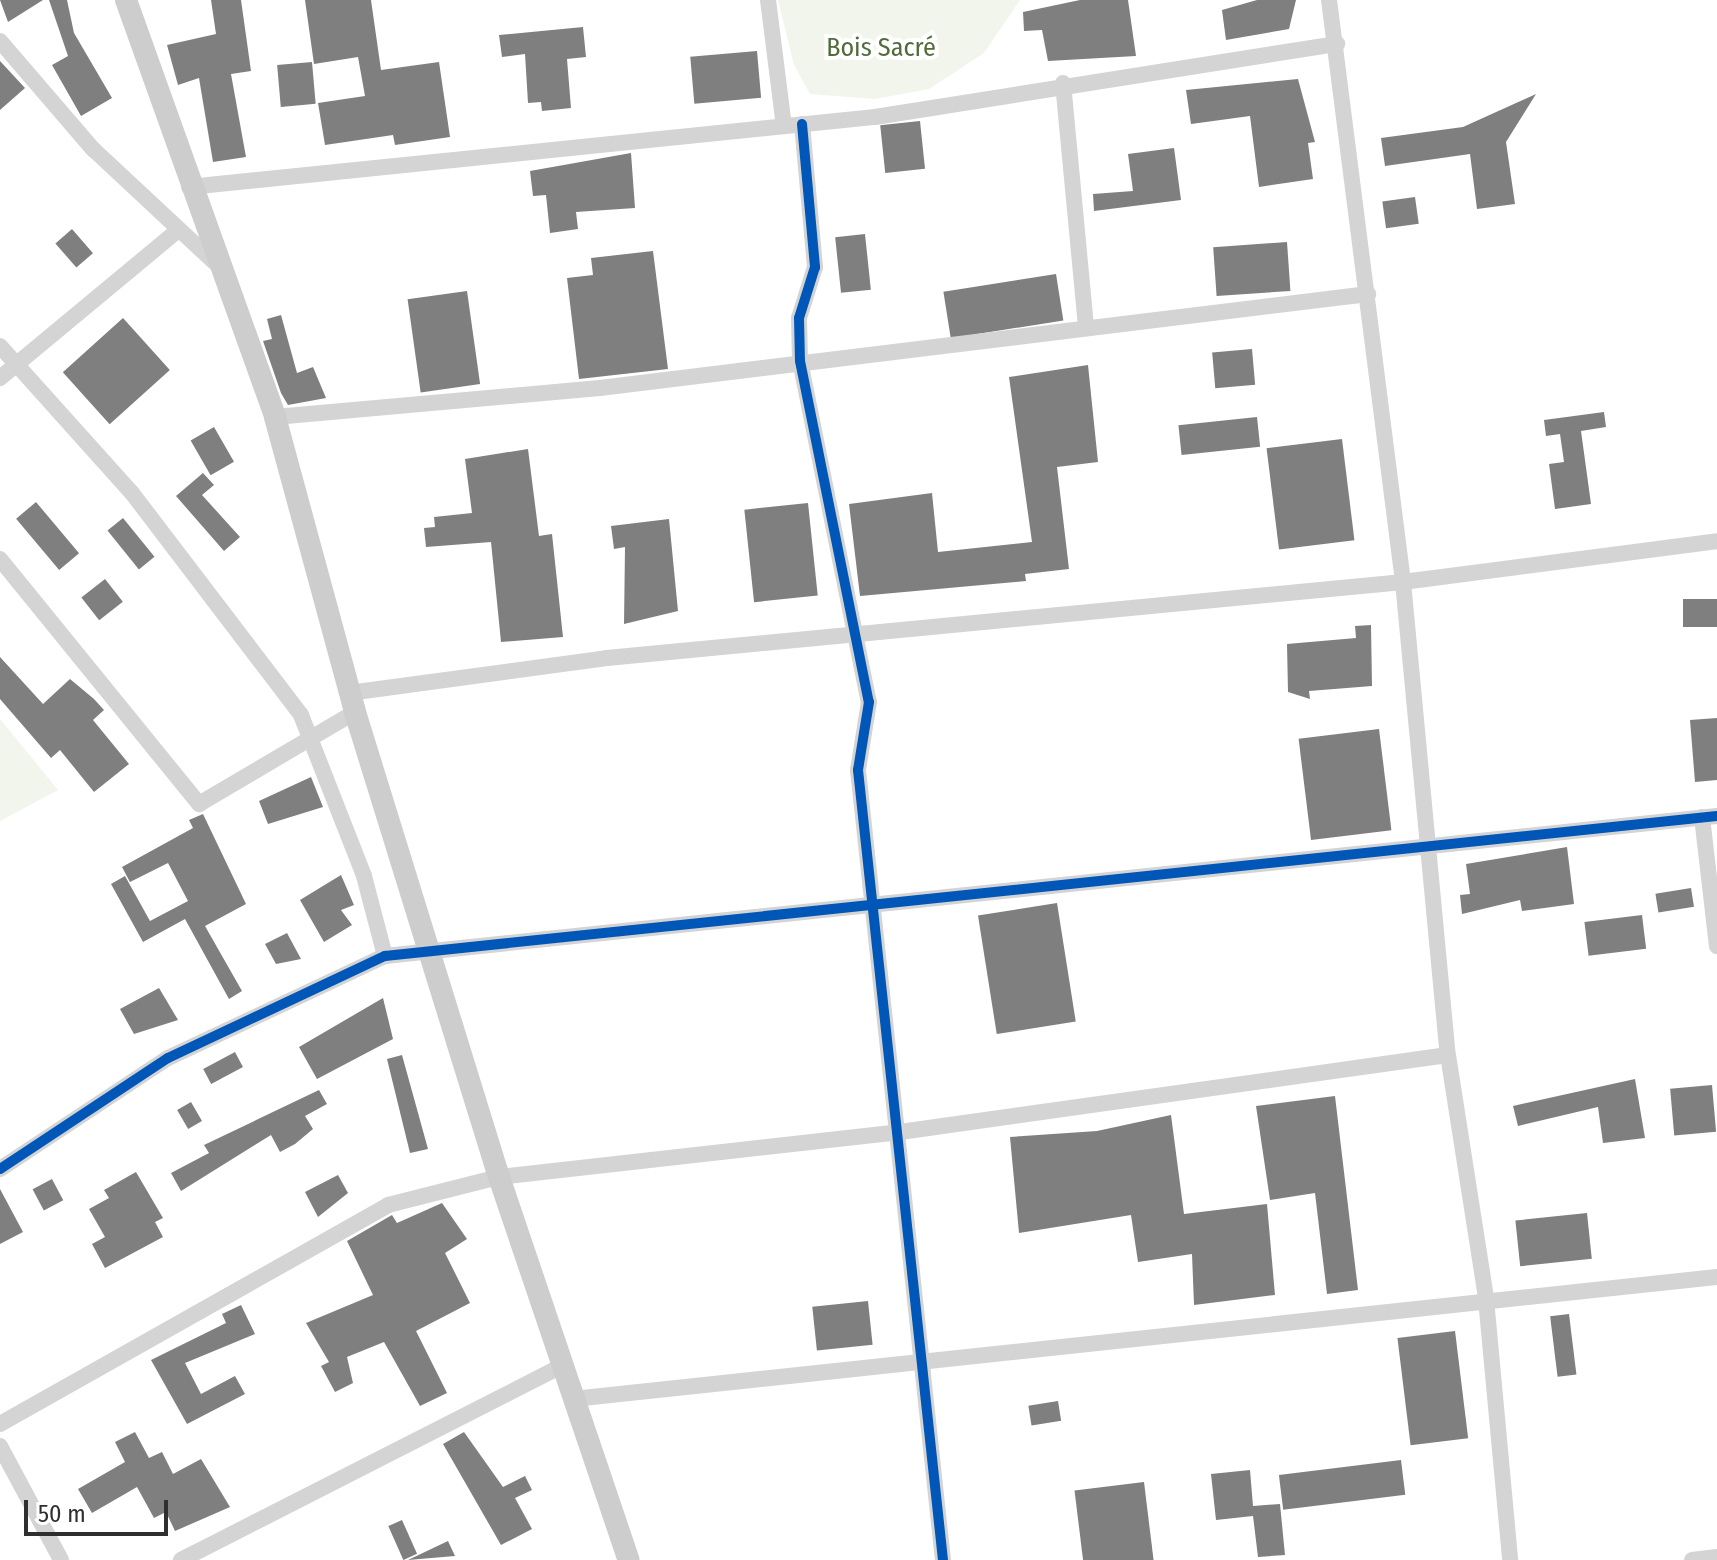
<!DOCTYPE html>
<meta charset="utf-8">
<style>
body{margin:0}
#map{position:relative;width:1717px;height:1560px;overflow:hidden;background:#fff;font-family:"Fira Sans Condensed",sans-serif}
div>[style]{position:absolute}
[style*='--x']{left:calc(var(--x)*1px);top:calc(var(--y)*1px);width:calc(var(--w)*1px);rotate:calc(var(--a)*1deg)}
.green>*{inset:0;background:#f1f5ec}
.building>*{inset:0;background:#7f7f7f;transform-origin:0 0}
.minor>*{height:16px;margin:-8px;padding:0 8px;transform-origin:8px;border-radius:8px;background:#d4d4d4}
.secondary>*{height:22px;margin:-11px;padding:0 11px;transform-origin:11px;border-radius:11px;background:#cdcdcd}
.cycleway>*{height:10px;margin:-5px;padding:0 5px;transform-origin:5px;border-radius:5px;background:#0057b8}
span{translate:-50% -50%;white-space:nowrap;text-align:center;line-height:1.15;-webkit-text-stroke:8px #fff;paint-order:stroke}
.park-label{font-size:26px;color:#526b3c}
.scale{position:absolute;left:24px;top:1500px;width:144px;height:36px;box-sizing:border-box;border:4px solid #2f2f2f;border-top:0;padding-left:10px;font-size:24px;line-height:28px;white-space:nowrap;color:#2f2f2f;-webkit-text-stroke:6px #fff;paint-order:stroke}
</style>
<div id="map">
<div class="green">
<div style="clip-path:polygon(778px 0,1020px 0,984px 53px,929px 89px,875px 99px,810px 94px,794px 65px)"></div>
<div style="clip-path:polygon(0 719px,58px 790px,0 821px)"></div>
</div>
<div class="building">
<div style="clip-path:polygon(0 0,43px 0,8px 22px)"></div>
<div style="clip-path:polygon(49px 0,67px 0,74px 33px,112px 98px,81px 116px,52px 65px,68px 56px)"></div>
<div style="clip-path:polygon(211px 0,241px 0,251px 71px,231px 74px,246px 157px,213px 162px,199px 78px,178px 85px,167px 45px,216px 34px)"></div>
<div style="clip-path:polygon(305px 0,371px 0,381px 70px,439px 62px,450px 137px,395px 145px,393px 135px,325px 145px,318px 103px,365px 96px,358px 57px,314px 64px)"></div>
<div style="clip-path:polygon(1080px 0,1128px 0,1136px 56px,1048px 61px,1042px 30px,1024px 31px,1023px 12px)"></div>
<div style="clip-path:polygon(1257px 0,1296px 0,1289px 29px,1226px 40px,1222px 10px)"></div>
<div style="clip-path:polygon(583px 27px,586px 57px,567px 59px,571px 108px,542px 111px,541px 102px,528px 103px,525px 54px,502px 57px,499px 35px)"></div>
<div style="left:757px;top:51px;width:47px;height:67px;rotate:85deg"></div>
<div style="clip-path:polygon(0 61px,25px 88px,0 110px)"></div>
<div style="left:312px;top:62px;width:42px;height:35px;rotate:85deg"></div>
<div style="clip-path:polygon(1298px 79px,1315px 142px,1308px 143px,1313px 179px,1259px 187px,1250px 116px,1191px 124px,1186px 90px)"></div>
<div style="clip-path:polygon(1536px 94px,1506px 142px,1515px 204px,1477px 209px,1470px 154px,1385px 166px,1381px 138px,1463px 127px)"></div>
<div style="left:920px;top:121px;width:48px;height:40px;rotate:84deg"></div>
<div style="clip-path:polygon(1174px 148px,1181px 200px,1094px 211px,1093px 194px,1133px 191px,1128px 154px)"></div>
<div style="clip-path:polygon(631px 153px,635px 208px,576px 212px,578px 229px,550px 233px,546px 195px,533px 196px,530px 171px)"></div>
<div style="left:1415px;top:197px;width:27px;height:33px;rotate:82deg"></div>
<div style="left:72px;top:229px;width:32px;height:22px;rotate:49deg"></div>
<div style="left:865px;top:234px;width:56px;height:30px;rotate:84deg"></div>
<div style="left:1287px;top:242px;width:49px;height:74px;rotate:86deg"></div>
<div style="clip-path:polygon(653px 251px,668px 369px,579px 379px,567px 278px,593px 275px,591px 258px)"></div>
<div style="left:1056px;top:274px;width:47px;height:114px;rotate:81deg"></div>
<div style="left:467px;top:291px;width:94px;height:60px;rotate:82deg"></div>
<div style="clip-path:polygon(281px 315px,297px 373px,313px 367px,326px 398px,288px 405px,281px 393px,263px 341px,272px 339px,267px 319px)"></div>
<div style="left:123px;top:318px;width:70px;height:81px;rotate:48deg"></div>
<div style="left:1252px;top:349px;width:36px;height:40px;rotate:85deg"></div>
<div style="clip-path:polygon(1088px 365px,1098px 462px,1057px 467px,1069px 569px,1025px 574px,1026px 581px,860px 596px,849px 504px,932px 493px,938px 552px,1032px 542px,1009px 377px)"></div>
<div style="clip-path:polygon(1604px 412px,1606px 427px,1581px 431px,1591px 504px,1555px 509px,1549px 464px,1564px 462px,1560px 434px,1546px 436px,1544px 420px)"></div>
<div style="left:1257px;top:417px;width:30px;height:79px;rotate:84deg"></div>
<div style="left:214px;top:427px;width:40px;height:27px;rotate:60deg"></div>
<div style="left:1342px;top:439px;width:102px;height:76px;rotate:83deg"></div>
<div style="clip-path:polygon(528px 449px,539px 536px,552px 534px,563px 637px,501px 642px,491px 542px,426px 547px,424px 528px,435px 527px,434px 517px,472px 513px,465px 459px)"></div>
<div style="clip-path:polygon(203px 473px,214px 485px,202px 495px,240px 537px,224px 551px,176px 496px)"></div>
<div style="left:36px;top:502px;width:67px;height:26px;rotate:50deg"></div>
<div style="left:808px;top:503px;width:93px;height:64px;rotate:84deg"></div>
<div style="left:123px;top:518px;width:50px;height:20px;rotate:51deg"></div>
<div style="clip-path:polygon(669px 519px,678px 611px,624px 624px,625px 547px,614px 549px,611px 526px)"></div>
<div style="left:105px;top:579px;width:29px;height:30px;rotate:52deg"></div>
<div style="left:1717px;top:599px;width:28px;height:34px;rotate:90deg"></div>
<div style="clip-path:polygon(1371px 625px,1372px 686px,1309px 691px,1310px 699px,1288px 692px,1287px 644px,1356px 638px,1355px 626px)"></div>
<div style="clip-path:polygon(0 657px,43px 704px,70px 679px,94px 699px,104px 710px,93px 720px,129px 764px,94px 792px,60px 750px,51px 758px,0 699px)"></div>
<div style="clip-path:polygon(1717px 718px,1717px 780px,1695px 782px,1690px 720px)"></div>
<div style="left:1379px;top:729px;width:102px;height:81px;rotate:83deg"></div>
<div style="clip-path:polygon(311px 777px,323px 807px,268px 824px,259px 801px)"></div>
<div style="clip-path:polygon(203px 814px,246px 904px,205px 926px,242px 991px,229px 999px,185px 919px,143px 942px,111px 884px,125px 876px,150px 921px,188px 901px,168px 863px,130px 882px,122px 867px,193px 828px,189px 820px)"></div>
<div style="clip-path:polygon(1567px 847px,1574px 904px,1522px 911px,1520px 900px,1462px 914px,1460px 895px,1470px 894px,1466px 864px)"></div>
<div style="clip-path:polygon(341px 875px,354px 905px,341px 910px,352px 925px,324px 942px,300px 900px)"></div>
<div style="left:1691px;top:888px;width:19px;height:36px;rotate:81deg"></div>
<div style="left:1057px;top:903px;width:120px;height:80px;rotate:81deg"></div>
<div style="left:1642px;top:915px;width:34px;height:58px;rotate:83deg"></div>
<div style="clip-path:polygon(287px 933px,301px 959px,276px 964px,265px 944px)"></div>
<div style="clip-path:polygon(159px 988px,178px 1020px,134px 1034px,120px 1009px)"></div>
<div style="clip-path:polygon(383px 998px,393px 1039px,317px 1079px,299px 1047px)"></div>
<div style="left:235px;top:1052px;width:17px;height:36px;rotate:62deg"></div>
<div style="clip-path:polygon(402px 1055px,428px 1149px,410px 1153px,387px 1059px)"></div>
<div style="clip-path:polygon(1635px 1079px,1645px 1138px,1603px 1143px,1598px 1107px,1518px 1126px,1513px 1106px)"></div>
<div style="left:1712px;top:1085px;width:47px;height:42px;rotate:85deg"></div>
<div style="clip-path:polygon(319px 1090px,327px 1104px,305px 1116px,313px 1129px,295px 1144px,280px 1152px,271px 1135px,181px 1191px,171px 1173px,209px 1153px,204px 1145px)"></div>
<div style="clip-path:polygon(1335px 1096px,1358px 1290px,1327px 1294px,1315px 1193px,1270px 1200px,1256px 1106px)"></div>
<div style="left:191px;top:1102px;width:22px;height:16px;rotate:60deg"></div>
<div style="clip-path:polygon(1171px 1115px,1184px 1214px,1267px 1204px,1275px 1295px,1194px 1305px,1192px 1254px,1138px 1262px,1131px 1215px,1019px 1233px,1010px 1137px,1097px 1131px)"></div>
<div style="clip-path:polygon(136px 1172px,163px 1218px,155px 1222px,163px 1237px,105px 1268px,92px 1244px,105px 1237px,89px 1209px,109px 1198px,104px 1190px)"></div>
<div style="clip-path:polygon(338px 1175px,348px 1193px,318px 1217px,305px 1192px)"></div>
<div style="left:52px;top:1179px;width:24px;height:22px;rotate:62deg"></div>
<div style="clip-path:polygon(0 1189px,23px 1232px,0 1244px)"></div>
<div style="clip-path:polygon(442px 1203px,467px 1239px,445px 1253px,470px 1303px,416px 1331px,447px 1393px,420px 1406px,384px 1342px,347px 1357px,353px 1383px,335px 1392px,321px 1366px,329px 1362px,306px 1323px,373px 1295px,347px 1241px,392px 1215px,397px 1223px)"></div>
<div style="left:1587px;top:1213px;width:46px;height:72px;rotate:84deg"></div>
<div style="left:868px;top:1301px;width:44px;height:56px;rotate:84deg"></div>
<div style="clip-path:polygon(241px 1305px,255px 1334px,185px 1363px,201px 1394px,235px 1376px,245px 1394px,187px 1424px,151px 1360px,226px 1323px,222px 1314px)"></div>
<div style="left:1569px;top:1314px;width:61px;height:19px;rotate:83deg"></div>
<div style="left:1455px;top:1331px;width:108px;height:58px;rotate:83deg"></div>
<div style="left:1058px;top:1401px;width:20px;height:30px;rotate:81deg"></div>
<div style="clip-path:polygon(135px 1432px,149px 1458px,162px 1452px,173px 1474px,201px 1459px,230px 1507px,175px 1531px,166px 1512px,154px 1518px,137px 1487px,92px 1513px,78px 1489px,125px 1462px,115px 1442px)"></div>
<div style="clip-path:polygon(464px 1432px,503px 1487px,525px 1476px,532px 1490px,515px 1498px,532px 1529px,501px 1545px,443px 1444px)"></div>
<div style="left:1401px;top:1460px;width:35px;height:123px;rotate:83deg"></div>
<div style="clip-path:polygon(1250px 1470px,1253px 1506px,1280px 1504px,1285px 1555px,1258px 1557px,1253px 1516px,1216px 1520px,1211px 1474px)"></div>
<div style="left:1144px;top:1482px;width:79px;height:70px;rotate:83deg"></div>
<div style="left:402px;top:1520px;width:37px;height:15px;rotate:66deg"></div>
<div style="clip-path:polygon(448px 1541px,455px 1556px,408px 1560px)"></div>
</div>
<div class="minor">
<div style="--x:768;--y:0;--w:127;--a:82.8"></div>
<div style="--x:1329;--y:0;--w:587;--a:82.75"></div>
<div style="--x:1403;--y:582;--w:475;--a:84.6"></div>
<div style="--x:1448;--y:1055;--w:247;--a:81.1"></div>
<div style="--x:1486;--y:1299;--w:262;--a:84.7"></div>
<div style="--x:0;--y:41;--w:143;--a:49.3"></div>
<div style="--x:93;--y:149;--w:166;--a:43"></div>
<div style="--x:1063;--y:83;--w:245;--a:84.6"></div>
<div style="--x:802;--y:124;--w:144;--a:84.8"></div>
<div style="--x:815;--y:267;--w:53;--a:107.4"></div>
<div style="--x:799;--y:318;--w:43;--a:88.7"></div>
<div style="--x:800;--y:361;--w:348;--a:78.6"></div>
<div style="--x:869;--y:702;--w:69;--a:99.2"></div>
<div style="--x:858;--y:770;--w:795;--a:83.86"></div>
<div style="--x:189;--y:187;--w:690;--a:-5.83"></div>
<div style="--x:875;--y:117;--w:468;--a:-9"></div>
<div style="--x:0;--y:346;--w:198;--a:48.1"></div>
<div style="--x:132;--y:493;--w:279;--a:52.7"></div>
<div style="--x:301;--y:715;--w:173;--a:68.6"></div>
<div style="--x:364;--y:876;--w:83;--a:75.3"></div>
<div style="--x:0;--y:378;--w:231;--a:-39.7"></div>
<div style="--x:275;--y:417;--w:326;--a:-5.1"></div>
<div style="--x:600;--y:388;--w:774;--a:-6.98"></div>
<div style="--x:0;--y:559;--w:316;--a:50.9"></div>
<div style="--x:199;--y:804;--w:181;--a:-30.5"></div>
<div style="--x:349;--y:693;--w:260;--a:-7.7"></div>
<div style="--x:607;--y:658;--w:800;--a:-5.45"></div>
<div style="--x:1403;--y:582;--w:317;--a:-7.4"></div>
<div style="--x:1702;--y:817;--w:130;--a:83.4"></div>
<div style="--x:0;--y:1169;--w:201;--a:-33.5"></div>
<div style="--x:168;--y:1058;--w:240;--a:-25.2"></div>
<div style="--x:385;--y:956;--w:1339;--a:-6"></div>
<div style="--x:573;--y:1399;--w:1150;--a:-6.09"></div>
<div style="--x:0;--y:1424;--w:446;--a:-29.4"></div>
<div style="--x:388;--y:1205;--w:114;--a:-14.2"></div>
<div style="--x:499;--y:1177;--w:404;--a:-6.4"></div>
<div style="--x:900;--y:1132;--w:553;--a:-8"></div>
<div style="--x:0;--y:1446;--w:129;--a:61.8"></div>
<div style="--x:181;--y:1560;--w:428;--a:-27"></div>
<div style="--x:1692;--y:1560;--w:25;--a:-7"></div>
</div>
<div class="secondary">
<div style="--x:126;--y:0;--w:443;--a:70.3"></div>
<div style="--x:275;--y:417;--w:306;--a:74.8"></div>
<div style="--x:355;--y:712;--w:487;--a:72.8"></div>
<div style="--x:499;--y:1177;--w:404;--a:71.3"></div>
</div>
<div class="cycleway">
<div style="--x:802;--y:124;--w:144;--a:84.8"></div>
<div style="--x:815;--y:267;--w:53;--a:107.4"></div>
<div style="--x:799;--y:318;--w:43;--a:88.7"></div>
<div style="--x:800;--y:361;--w:348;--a:78.6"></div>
<div style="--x:869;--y:702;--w:69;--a:99.2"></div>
<div style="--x:858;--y:770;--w:795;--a:83.86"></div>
<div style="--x:0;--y:1169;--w:201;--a:-33.5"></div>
<div style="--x:168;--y:1058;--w:240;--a:-25.2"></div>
<div style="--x:385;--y:956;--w:1339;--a:-6"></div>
</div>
<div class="park-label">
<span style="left:881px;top:48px">Bois Sacré</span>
</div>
<div class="scale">50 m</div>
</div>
